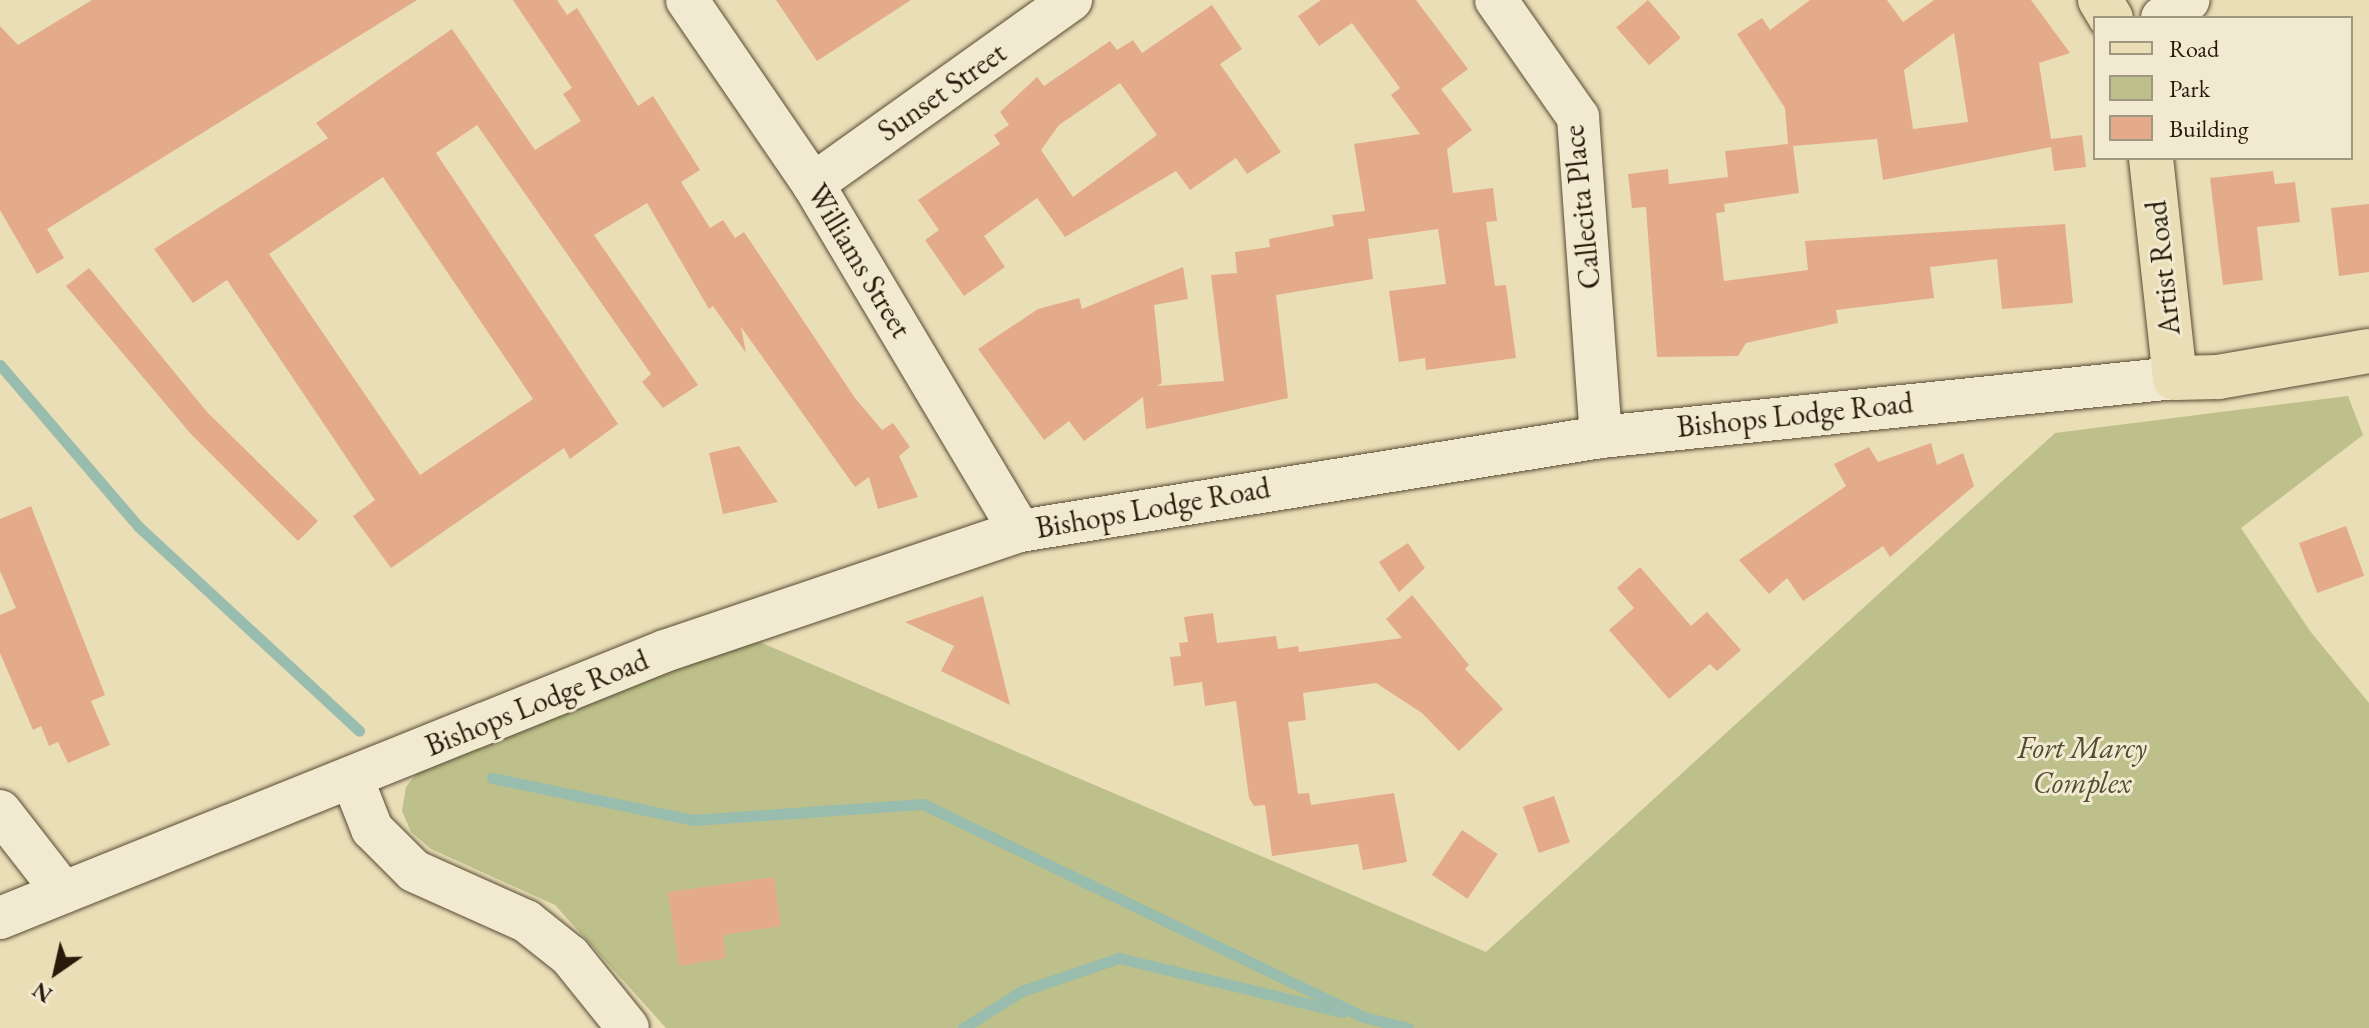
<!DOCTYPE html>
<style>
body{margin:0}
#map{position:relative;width:2369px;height:1028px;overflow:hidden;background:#eadeb7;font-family:"EB Garamond",serif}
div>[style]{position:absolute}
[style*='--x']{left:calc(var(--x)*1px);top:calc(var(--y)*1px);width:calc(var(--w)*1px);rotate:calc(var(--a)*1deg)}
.green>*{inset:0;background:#bdc08a}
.stream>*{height:11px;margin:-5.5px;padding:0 5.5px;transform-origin:5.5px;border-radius:5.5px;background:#98bcad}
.building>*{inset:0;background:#e4ab8a;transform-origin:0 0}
.roads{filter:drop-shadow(0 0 2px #584b35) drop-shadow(0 0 2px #584b35)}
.minor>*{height:42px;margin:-21px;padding:0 21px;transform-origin:21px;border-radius:21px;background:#f1ead0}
.major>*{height:44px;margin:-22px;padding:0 22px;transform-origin:22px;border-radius:22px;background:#eadeb7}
span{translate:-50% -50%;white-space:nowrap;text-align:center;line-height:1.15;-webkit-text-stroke:6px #f1ead0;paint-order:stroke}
.street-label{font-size:30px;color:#271a0a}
.park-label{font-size:30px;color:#544c30;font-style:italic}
.legend{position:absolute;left:2093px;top:16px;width:260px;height:144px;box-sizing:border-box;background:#f1ead0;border:2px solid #a09781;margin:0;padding:10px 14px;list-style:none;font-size:24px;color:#271a0a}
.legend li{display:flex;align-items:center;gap:16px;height:40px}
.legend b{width:40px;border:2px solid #a09781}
.north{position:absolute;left:16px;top:932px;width:80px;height:80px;-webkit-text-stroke:6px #f1ead0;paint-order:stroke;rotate:214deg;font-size:22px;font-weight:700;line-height:32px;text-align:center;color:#271a0a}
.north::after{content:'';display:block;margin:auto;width:28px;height:36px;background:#271a0a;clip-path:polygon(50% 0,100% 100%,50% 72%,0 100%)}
</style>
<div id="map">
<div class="green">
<div style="clip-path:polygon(2348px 396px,2363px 435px,2241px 528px,2310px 631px,2369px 703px,2369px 1028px,666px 1028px,555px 905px,431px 849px,411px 832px,402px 811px,406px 787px,421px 768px,743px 635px,1486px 952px,2055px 433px)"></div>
</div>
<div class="stream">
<div style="--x:0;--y:365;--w:213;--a:49.4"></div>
<div style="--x:139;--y:527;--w:300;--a:42.8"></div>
<div style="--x:492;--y:778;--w:205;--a:11.8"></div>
<div style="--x:693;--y:820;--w:231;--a:-4"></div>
<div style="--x:923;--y:804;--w:490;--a:25.8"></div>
<div style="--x:1364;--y:1017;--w:45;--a:14"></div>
<div style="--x:963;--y:1028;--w:70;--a:-32.1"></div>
<div style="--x:1022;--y:991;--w:102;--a:-18.8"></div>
<div style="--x:1119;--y:958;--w:230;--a:13.6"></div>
</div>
<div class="building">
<div style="clip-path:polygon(92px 0,417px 0,47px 229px,64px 258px,37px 274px,0 210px,0 26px,18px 45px)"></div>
<div style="clip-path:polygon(evenodd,513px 0,557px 0,567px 15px,577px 8px,638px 106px,653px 96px,700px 170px,681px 182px,710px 228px,723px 220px,735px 238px,744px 232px,855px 398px,882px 430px,893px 423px,910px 447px,899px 456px,918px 497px,878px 509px,869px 477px,855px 487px,741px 327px,746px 353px,713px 306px,709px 309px,647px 203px,594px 235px,698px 385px,663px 408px,642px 382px,651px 374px,477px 125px,436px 153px,618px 424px,570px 459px,564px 448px,391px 568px,353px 516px,375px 500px,227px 280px,193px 303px,154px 249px,328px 138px,316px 123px,452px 29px,535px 150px,581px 121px,563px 94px,572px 88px,513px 0,383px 177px,533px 399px,420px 475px,269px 254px,383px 177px)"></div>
<div style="clip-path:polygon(776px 0,911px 0,817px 61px)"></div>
<div style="clip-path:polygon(1321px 0,1416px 0,1468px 69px,1441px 89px,1472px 130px,1447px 149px,1453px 193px,1493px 188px,1497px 221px,1486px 222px,1495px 286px,1506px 285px,1516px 358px,1426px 370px,1425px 358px,1399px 362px,1389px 291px,1446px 284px,1438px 229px,1368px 239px,1373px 279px,1276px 295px,1288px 398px,1146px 429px,1143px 397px,1084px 441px,1069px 421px,1044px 440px,978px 349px,1038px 309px,1079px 298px,1082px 309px,1183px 267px,1188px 299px,1154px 305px,1162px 383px,1157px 386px,1224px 381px,1211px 275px,1237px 273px,1235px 252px,1270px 247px,1269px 239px,1334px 226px,1332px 215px,1365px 211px,1354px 144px,1420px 134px,1391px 95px,1400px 88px,1352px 23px,1319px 46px,1298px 16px)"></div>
<div style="left:1648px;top:0;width:50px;height:42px;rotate:49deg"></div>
<div style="clip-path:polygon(evenodd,1810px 0,1887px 0,1903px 22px,1934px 0,2031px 0,2070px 53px,2039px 63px,2051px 139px,2082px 135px,2086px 167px,2054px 171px,2051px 147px,1883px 180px,1877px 139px,1793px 146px,1799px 193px,1724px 204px,1725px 212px,1716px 213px,1724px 281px,1808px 270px,1805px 241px,2065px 224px,2073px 303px,2002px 309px,1997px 259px,1930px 267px,1934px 298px,1836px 310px,1838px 323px,1746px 343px,1738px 356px,1657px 357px,1646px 207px,1632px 208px,1628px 174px,1668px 169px,1669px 184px,1728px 177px,1725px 151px,1788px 144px,1785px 108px,1737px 34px,1762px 18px,1770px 30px,1810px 0,1954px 33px,1968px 122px,1913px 129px,1904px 70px,1954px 33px)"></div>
<div style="clip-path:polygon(evenodd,1212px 5px,1242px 49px,1220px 64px,1281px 152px,1247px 174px,1236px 158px,1190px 190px,1176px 171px,1065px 237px,1037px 198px,984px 236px,1005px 267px,964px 296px,925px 240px,939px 230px,918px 200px,1000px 144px,994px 135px,1009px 125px,1000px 112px,1037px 77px,1044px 86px,1110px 41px,1117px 50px,1133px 40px,1142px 53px,1212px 5px,1120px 83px,1157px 135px,1073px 197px,1041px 150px,1059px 125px,1120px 83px)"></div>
<div style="clip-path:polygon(2273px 171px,2275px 184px,2295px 182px,2300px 222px,2257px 227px,2263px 280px,2223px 285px,2210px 178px)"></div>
<div style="clip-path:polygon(2369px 204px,2369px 272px,2339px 276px,2331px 208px)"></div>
<div style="clip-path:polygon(89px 268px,207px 412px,318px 521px,298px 541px,190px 433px,66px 286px)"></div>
<div style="clip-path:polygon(1931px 443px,1937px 465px,1963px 453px,1974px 486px,1890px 557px,1883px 546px,1803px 601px,1787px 578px,1769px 594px,1739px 560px,1846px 486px,1834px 464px,1869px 447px,1878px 462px)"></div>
<div style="clip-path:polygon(739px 446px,778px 502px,723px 514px,709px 453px)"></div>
<div style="clip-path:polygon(31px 506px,105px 695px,91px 701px,110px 745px,68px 763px,58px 742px,49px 746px,41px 726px,33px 730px,0 653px,0 615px,16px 608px,0 571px,0 519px)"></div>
<div style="left:2346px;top:526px;width:53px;height:50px;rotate:70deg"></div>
<div style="clip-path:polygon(1408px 543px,1425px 568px,1399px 592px,1379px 562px)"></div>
<div style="clip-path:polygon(1640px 567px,1691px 626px,1707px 612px,1741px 650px,1717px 671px,1710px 664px,1669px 699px,1609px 630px,1634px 608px,1617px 588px)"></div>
<div style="clip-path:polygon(1412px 595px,1469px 665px,1465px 669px,1503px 709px,1459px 751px,1422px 713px,1376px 683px,1303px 693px,1306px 720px,1288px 722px,1298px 794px,1309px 793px,1311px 805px,1394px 793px,1407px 862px,1363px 870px,1358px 844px,1272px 856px,1265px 805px,1254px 806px,1249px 798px,1236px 701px,1205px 706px,1202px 682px,1174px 686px,1170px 657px,1181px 656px,1179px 643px,1188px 642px,1184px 617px,1213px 613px,1217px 643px,1276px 636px,1278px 649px,1298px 646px,1299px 652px,1402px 638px,1386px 619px)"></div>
<div style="clip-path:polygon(983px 596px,1010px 705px,941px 671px,954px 646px,905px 622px)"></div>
<div style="left:1554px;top:796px;width:49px;height:33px;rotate:71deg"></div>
<div style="left:1462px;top:830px;width:43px;height:54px;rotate:34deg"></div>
<div style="clip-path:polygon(774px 877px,781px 926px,723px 935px,726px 958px,679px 966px,668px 892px)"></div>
</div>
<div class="roads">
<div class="minor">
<div style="--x:687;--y:0;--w:223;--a:55.6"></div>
<div style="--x:813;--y:184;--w:404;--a:59.2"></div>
<div style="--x:1496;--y:0;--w:143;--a:55"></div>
<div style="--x:1578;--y:117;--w:321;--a:85.9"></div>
<div style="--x:2162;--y:18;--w:32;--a:-34"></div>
<div style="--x:813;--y:184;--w:317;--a:-35.5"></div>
<div style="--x:352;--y:778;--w:55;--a:68.6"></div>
<div style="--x:372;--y:829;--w:59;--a:45"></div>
<div style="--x:414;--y:871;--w:123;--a:24.1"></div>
<div style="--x:526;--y:921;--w:56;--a:38.5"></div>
<div style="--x:570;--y:956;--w:92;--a:51.1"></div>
<div style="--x:0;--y:811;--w:103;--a:52.1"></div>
<div style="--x:0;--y:918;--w:717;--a:-21.88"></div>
<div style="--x:665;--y:651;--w:375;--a:-18.7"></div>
<div style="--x:1020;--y:531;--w:589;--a:-9.19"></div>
<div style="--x:1601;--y:437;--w:577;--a:-5.87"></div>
</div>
<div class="major">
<div style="--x:2100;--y:0;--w:21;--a:59"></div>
<div style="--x:2151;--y:158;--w:221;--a:83.8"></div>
<div style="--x:2175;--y:378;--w:43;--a:-1.3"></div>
<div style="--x:2218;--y:377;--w:153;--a:-9.8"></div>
</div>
</div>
<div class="street-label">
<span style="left:942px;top:92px;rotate:-35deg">Sunset Street</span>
<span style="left:1582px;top:207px;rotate:-96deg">Callecita Place</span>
<span style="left:859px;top:261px;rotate:59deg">Williams Street</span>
<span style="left:2163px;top:268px;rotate:-96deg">Artist Road</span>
<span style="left:1795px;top:415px;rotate:-6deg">Bishops Lodge Road</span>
<span style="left:1153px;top:508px;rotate:-10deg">Bishops Lodge Road</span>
<span style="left:537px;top:703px;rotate:-22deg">Bishops Lodge Road</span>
</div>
<div class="park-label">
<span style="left:2082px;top:765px">Fort Marcy<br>Complex</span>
</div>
<ul class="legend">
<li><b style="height:10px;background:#eadeb7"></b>Road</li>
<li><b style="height:22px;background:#bdc08a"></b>Park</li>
<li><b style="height:22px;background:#e4ab8a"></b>Building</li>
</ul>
<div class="north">N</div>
</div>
